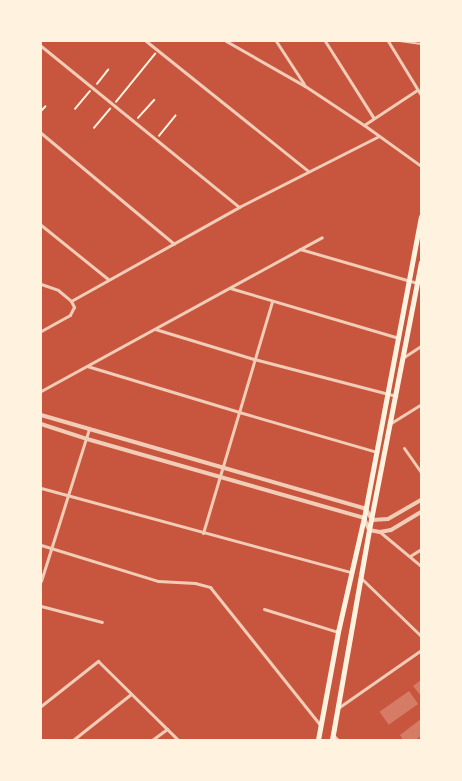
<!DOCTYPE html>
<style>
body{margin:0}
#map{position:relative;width:462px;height:781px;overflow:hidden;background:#c8553d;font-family:Helvetica,sans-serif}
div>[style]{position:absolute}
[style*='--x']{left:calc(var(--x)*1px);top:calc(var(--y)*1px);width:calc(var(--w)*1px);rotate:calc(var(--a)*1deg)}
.building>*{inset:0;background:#d67c66;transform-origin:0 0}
.path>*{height:1.5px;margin:-0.75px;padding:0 0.75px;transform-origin:0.75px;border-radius:0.75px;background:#fff3e0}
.service>*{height:1.5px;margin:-0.75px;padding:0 0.75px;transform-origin:0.75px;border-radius:0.75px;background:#f1ccb7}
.minor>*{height:3px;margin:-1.5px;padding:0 1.5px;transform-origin:1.5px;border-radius:1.5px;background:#f1ccb7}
.tertiary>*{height:4px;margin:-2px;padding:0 2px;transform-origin:2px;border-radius:2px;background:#f1ccb7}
.secondary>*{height:4.5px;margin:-2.25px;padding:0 2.25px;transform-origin:2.25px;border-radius:2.25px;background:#fff3e0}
span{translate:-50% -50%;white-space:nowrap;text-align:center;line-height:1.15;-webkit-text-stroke:4px #fff3e0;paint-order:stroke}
.frame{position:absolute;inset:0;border:42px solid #fff3e0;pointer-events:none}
</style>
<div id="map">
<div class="building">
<div style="clip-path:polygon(421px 680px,421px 696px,413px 686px)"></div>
<div style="left:409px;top:691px;width:16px;height:36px;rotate:55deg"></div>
<div style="clip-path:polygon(421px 719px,421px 736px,415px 740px,403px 740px,400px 735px)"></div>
</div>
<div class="path">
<div style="--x:97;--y:84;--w:18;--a:-52"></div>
<div style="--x:116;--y:102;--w:62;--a:-50.9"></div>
<div style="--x:75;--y:109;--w:23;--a:-50"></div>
<div style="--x:41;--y:111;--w:6;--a:-45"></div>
<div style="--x:138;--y:118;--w:24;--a:-48"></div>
<div style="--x:94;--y:128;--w:25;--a:-50"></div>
<div style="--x:159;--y:136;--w:26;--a:-51"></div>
</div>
<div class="service">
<div style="--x:400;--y:41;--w:21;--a:8"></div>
</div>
<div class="minor">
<div style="--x:146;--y:41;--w:208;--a:38.7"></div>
<div style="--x:226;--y:41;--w:91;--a:29.7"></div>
<div style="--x:305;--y:86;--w:71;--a:33.5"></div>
<div style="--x:364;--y:125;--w:70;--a:35.7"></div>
<div style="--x:276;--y:41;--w:51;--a:56.9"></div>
<div style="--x:325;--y:41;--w:90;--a:57.7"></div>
<div style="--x:388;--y:41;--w:63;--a:58.6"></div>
<div style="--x:41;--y:46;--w:255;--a:39.1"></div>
<div style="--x:364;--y:125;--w:64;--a:-33.4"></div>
<div style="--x:41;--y:133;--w:173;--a:39.8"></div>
<div style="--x:41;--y:225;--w:86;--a:38.9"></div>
<div style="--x:300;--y:249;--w:122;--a:16.2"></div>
<div style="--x:41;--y:284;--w:18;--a:19"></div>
<div style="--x:58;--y:290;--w:17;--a:40"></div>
<div style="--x:71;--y:301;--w:7;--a:63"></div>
<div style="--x:74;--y:307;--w:9;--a:117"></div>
<div style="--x:70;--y:315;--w:33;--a:151"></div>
<div style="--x:230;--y:288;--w:176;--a:16.5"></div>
<div style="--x:71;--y:301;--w:193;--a:-29.2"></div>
<div style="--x:239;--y:207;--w:157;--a:-26.9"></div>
<div style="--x:155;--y:329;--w:103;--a:16.9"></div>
<div style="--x:254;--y:359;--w:147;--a:14.6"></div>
<div style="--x:404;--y:357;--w:20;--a:-33"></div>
<div style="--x:87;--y:366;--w:159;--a:16.8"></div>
<div style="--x:239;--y:412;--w:144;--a:16.2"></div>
<div style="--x:41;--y:391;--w:320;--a:-28.7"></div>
<div style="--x:391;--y:423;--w:36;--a:-32"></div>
<div style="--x:404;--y:448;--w:29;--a:55"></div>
<div style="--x:41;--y:488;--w:321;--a:15.2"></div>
<div style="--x:380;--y:532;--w:53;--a:39.7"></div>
<div style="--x:203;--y:533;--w:242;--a:-73.4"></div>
<div style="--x:41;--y:545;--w:122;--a:17.1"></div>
<div style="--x:158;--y:581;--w:37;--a:3"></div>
<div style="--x:195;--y:583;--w:16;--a:15"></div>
<div style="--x:210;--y:587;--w:176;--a:51.4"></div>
<div style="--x:410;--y:556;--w:13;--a:-32"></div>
<div style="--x:362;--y:579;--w:82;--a:44"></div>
<div style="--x:41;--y:581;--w:159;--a:-72.5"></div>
<div style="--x:41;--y:606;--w:63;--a:14.7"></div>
<div style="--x:264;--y:609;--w:77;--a:17.3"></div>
<div style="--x:41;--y:706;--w:73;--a:-38.3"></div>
<div style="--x:98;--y:661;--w:112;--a:44.6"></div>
<div style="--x:338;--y:708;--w:101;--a:-34.9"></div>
<div style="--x:333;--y:735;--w:7;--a:45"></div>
<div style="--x:73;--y:740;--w:74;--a:-38.4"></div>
<div style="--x:152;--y:740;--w:19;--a:-36"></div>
</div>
<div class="tertiary">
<div style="--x:41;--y:415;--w:338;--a:16.1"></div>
<div style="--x:366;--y:509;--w:13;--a:61"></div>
<div style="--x:372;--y:520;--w:16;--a:-4"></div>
<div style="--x:388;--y:519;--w:38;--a:-30"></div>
<div style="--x:41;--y:424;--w:48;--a:18.1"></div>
<div style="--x:87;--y:439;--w:288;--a:15.9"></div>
<div style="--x:364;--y:518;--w:13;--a:67"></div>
<div style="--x:369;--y:530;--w:11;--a:10"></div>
<div style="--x:380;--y:532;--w:11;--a:-10"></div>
<div style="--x:391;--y:530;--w:35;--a:-31"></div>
</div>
<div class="secondary">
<div style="--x:318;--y:740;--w:110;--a:-79.5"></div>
<div style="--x:338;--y:632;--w:117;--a:-77.2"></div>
<div style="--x:364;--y:518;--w:306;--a:-79.3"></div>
<div style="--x:332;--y:740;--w:213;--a:-80"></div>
<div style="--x:369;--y:530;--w:272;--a:-79"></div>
</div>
<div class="frame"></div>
</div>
